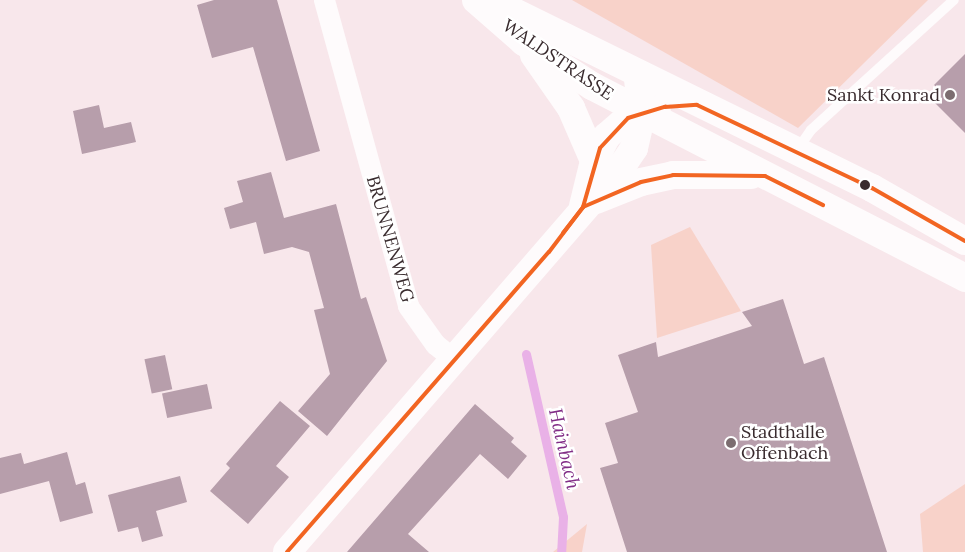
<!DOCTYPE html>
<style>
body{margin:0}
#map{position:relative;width:965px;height:552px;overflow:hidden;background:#f8e7eb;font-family:Lora,serif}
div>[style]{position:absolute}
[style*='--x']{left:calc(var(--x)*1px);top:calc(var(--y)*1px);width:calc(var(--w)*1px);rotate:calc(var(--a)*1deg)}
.green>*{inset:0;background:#f8d2c9}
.stream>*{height:9px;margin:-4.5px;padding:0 4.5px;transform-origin:4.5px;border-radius:4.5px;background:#e9b1e7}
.building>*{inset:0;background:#b79eab;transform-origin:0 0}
.lane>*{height:10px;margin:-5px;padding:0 5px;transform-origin:5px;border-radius:5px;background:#fefbfc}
.street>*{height:21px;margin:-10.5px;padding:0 10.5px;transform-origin:10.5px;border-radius:10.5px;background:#fefbfc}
.secondary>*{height:28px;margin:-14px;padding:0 14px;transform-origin:14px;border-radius:14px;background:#fefbfc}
.bus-1>*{height:4px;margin:-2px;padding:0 2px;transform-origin:2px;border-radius:2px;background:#f26522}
.dots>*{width:14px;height:14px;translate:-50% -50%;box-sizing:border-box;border:2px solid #fff;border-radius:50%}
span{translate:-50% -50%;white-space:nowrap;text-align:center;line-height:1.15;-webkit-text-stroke:5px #fff;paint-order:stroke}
.street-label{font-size:18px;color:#392b2e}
.poi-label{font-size:18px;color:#392b2e}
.right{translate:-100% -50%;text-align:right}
.left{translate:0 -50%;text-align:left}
.water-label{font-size:19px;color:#812d86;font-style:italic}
</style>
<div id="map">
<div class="green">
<div style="clip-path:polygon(572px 0,928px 0,798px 128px)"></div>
<div style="clip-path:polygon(690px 227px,741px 311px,657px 338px,651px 245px)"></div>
<div style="clip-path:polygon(965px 484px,965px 552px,923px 552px,920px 514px)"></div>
<div style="clip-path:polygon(587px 524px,582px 552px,553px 552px)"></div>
</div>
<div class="stream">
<div style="--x:526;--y:354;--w:167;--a:77.2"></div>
<div style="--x:563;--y:517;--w:35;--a:93"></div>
</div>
<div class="building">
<div style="clip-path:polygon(214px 0,277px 0,320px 151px,286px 161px,253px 47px,212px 58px,197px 5px)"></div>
<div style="clip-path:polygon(965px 54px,965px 133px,931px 99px,940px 90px,934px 85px)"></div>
<div style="clip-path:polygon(99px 105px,104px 128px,131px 122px,136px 142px,82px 154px,73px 111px)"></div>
<div style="clip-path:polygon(271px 172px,284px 218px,336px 204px,361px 299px,366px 297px,387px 361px,327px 436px,298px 411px,330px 374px,314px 310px,324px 308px,309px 252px,292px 247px,264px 254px,256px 222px,230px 229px,224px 208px,243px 202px,237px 181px)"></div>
<div style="clip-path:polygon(783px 299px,804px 364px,824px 357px,887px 552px,627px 552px,600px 468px,618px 463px,605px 423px,638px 412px,618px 355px,656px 342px,658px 357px,752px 326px,742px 312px)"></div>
<div style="left:165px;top:355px;width:35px;height:21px;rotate:78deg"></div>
<div style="left:207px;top:384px;width:25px;height:46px;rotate:78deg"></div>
<div style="clip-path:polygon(280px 401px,310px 426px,276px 466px,289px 477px,248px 524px,210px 491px,230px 468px,226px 464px)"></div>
<div style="clip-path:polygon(475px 404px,514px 438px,511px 442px,527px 456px,508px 479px,480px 454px,408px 534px,429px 552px,347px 552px)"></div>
<div style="clip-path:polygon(67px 452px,76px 485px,85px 482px,93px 513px,60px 522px,49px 481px,0 494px,0 458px,21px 453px,24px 464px)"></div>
<div style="clip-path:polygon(180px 476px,187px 502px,156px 511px,163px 536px,142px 542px,138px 527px,118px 532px,108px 495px)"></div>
</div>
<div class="lane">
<div style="--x:797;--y:150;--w:24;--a:-55"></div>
<div style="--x:811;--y:130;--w:193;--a:-42.3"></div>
</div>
<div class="street">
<div style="--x:324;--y:0;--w:317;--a:74.6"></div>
<div style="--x:408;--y:306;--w:47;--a:54.6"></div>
<div style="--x:435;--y:344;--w:27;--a:39"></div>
</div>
<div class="secondary">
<div style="--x:476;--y:0;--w:64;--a:41.2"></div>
<div style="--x:524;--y:42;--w:81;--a:32.9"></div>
<div style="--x:592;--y:86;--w:420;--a:27.2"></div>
<div style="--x:492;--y:1;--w:424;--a:26.2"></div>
<div style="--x:872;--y:188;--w:107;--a:29.7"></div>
<div style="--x:534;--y:55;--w:65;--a:55.1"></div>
<div style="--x:571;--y:108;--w:58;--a:66.5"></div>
<div style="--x:596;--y:200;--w:48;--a:-21.8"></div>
<div style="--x:641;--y:182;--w:33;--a:-12"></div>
<div style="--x:673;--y:175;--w:78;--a:0"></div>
<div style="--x:583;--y:206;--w:46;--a:-76.3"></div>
<div style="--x:594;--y:161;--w:28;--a:-63"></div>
<div style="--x:607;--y:136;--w:28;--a:-41"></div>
<div style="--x:628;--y:118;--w:30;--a:-17"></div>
<div style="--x:287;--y:552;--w:515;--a:-49.1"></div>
<div style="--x:624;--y:163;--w:18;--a:-56"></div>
<div style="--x:634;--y:148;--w:37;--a:-77"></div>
<div style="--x:642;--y:112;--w:38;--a:-97"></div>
</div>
<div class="bus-1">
<div style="--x:563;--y:233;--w:33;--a:-52"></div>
<div style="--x:583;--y:207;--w:63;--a:-23.3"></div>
<div style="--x:641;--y:182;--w:33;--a:-12"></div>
<div style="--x:673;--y:175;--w:92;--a:0.6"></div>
<div style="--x:765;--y:176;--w:65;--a:26.6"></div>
<div style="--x:287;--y:552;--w:398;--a:-48.9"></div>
<div style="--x:549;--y:252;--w:56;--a:-52.9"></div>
<div style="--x:583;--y:207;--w:61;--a:-73.9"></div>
<div style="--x:600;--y:148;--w:41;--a:-47"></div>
<div style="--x:628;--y:118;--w:39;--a:-17"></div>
<div style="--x:665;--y:107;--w:32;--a:-4"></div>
<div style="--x:697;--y:105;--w:194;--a:25.4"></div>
<div style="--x:872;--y:188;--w:107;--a:29.7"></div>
</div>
<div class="dots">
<div style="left:950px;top:95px;background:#7c6d70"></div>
<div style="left:865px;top:185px;background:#392b2e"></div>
<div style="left:731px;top:443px;background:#7c6d70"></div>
</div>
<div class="street-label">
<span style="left:558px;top:60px;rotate:34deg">WALDSTRASSE</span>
<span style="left:390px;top:239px;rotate:74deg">BRUNNENWEG</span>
</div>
<div class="poi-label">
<span class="right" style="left:940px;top:95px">Sankt Konrad</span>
<span class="left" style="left:741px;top:443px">Stadthalle<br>Offenbach</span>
</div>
<div class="water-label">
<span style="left:564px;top:449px;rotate:77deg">Hainbach</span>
</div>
</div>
